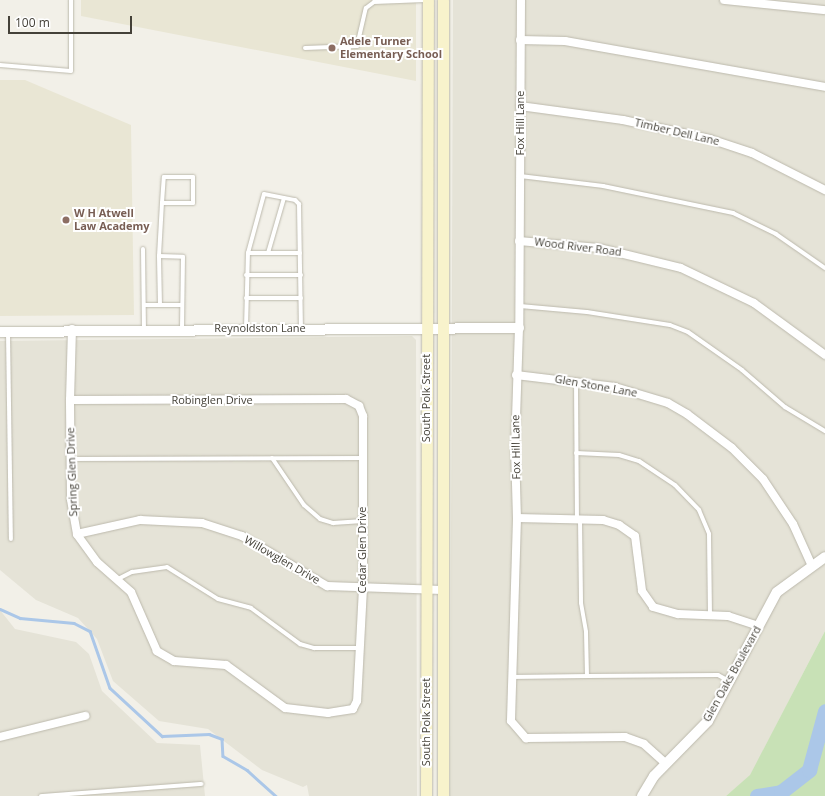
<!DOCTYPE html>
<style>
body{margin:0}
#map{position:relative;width:825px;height:796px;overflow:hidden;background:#f2f0e8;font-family:"Open Sans",sans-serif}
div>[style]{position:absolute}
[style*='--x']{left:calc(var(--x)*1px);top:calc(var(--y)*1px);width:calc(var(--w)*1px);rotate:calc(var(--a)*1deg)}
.residential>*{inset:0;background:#e5e3d7}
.education>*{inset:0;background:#e9e6d4}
.green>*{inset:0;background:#c8e1b6}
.stream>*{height:2.5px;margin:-1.25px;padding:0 1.25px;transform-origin:1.25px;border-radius:1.25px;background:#abc7e8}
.river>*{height:15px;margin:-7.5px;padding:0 7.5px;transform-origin:7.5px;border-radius:7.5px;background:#abc7e8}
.roads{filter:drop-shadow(0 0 1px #bcb9ac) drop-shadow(0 0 1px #bcb9ac)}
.service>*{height:4px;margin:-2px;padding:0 2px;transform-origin:2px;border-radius:2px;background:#fff}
.minor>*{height:8px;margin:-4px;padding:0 4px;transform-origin:4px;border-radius:4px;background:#fff}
.tertiary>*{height:10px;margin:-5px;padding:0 5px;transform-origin:5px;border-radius:5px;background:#fff}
.secondary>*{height:11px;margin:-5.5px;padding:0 5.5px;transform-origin:5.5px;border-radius:5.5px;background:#f8f3cc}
.dots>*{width:11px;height:11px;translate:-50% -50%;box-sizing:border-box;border:2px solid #fff;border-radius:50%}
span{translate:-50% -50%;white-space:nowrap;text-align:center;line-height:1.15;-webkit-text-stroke:4px #fff;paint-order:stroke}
.education-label{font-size:11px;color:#785e54;font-weight:700}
.left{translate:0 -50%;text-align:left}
.street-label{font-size:11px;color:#444138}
.scale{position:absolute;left:8px;top:16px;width:124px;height:18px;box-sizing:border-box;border:2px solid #444138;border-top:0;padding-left:5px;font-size:12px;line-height:14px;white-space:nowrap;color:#444138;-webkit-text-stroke:3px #fff;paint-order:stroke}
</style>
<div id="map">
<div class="residential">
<div style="clip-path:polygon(453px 0,825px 0,825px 631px,750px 776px,726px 796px,450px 796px)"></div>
<div style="clip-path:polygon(412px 336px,416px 340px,417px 796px,309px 796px,307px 785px,303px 787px,262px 770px,208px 729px,159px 721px,113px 681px,97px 639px,78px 618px,36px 600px,0 570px,0 341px)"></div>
<div style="clip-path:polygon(0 610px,15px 629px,76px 642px,89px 654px,102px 691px,157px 743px,200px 745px,205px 796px,0 796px)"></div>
</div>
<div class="education">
<div style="clip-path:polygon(81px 0,416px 0,416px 81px,81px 16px)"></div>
<div style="clip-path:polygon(0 80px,25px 80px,131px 125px,134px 315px,0 316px)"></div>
</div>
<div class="green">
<div style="clip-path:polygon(825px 631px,825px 796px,726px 796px,750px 775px)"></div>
</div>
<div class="stream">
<div style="--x:0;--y:609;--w:22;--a:24"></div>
<div style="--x:20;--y:618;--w:54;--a:5.3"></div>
<div style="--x:74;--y:623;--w:18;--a:27"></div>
<div style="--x:90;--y:631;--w:60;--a:70.7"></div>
<div style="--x:110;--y:688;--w:71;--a:42.7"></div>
<div style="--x:162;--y:736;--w:47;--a:-2.4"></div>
<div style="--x:209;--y:734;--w:14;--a:21"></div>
<div style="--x:222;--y:739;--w:17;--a:87"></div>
<div style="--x:223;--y:756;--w:28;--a:30"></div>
<div style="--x:247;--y:770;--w:39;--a:42"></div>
</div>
<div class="river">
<div style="--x:757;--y:796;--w:24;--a:-9"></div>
<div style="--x:781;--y:792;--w:36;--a:-38"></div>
<div style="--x:809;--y:770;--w:61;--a:-74.8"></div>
</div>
<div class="roads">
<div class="service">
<div style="--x:305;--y:48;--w:52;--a:-2.2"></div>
<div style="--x:357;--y:46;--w:39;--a:-77"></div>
<div style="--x:366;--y:8;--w:10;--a:-37"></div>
<div style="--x:374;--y:2;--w:51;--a:-2.2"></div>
<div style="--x:0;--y:65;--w:71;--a:4.8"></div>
<div style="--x:71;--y:71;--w:71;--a:-90"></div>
<div style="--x:520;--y:176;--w:84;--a:6.9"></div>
<div style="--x:603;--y:186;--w:133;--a:11.7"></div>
<div style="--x:733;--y:213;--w:48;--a:26"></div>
<div style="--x:776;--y:234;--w:60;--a:34.8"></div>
<div style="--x:143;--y:249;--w:80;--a:89.3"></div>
<div style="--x:248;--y:253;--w:52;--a:0"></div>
<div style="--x:268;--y:253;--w:57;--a:-73.8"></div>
<div style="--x:159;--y:256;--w:53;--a:-86.8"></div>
<div style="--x:162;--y:203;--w:26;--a:-86"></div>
<div style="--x:164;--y:177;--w:29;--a:0"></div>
<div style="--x:193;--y:177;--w:26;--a:90"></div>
<div style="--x:193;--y:203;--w:31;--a:180"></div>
<div style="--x:246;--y:275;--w:55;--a:0"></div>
<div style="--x:246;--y:298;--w:55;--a:0"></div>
<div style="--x:144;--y:305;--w:38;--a:0"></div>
<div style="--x:160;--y:305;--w:49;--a:-91.2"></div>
<div style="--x:159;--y:256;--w:24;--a:2"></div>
<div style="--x:183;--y:257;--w:71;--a:90.8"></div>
<div style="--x:520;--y:306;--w:67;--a:5.1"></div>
<div style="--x:587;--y:312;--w:84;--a:8.9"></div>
<div style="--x:670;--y:325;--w:19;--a:21"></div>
<div style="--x:688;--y:332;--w:66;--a:35.1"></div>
<div style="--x:742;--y:370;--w:57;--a:40.7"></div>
<div style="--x:785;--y:407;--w:47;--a:31"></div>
<div style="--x:246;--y:328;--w:75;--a:-88.5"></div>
<div style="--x:248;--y:253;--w:61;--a:-74.8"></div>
<div style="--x:264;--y:194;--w:32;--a:11"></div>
<div style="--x:295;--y:200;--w:6;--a:45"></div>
<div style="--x:299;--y:204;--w:124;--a:89.1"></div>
<div style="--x:8;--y:332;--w:207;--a:89.2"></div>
<div style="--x:576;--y:381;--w:137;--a:89.6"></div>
<div style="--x:576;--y:453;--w:43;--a:2.7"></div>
<div style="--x:619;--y:455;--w:21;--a:17"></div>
<div style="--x:639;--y:461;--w:43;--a:33.7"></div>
<div style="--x:675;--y:485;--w:35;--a:46"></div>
<div style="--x:699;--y:510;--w:26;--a:67"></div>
<div style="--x:709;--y:534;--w:81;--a:89.3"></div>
<div style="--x:272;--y:458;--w:57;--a:55.8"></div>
<div style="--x:304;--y:505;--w:21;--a:41"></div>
<div style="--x:320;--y:519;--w:14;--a:17"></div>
<div style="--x:333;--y:523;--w:30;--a:-4"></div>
<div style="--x:71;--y:459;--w:292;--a:-0.2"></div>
<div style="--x:580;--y:519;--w:84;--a:89.3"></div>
<div style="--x:581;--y:603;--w:29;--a:80"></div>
<div style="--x:586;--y:632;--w:44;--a:88.7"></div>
<div style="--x:587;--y:676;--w:131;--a:-0.4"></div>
<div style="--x:718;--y:675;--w:13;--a:29"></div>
<div style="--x:118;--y:579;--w:16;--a:-27"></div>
<div style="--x:132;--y:572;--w:35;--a:-8"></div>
<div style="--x:167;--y:567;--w:60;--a:32.1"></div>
<div style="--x:218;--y:599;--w:34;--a:15"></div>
<div style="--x:251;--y:608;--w:61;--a:36.3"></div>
<div style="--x:300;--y:644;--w:15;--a:16"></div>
<div style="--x:314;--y:648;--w:46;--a:0"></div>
<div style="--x:512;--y:677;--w:75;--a:-0.8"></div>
<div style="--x:41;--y:796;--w:161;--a:-4.3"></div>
</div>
<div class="minor">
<div style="--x:521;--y:0;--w:328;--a:90.3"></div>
<div style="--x:519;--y:328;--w:120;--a:91.9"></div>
<div style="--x:515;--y:448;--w:70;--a:88.4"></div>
<div style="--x:517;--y:518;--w:203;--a:91.7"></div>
<div style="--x:511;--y:721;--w:23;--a:49"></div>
<div style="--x:526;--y:738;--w:99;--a:-0.6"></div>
<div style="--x:625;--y:737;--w:20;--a:20"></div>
<div style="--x:644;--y:744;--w:30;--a:42"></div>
<div style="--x:724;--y:0;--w:101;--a:5.7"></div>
<div style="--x:520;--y:40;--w:45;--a:1.3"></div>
<div style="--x:565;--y:41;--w:264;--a:10"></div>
<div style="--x:520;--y:106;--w:104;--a:7.7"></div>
<div style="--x:623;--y:120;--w:89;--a:12.3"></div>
<div style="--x:710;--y:139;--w:44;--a:18.4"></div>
<div style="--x:752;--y:153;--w:82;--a:26.9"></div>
<div style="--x:519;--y:241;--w:80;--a:5"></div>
<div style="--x:599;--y:248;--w:84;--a:13.7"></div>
<div style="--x:681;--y:268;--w:81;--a:25.6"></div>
<div style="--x:754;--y:303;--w:88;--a:36.2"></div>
<div style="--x:516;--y:375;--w:100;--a:6.9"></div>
<div style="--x:615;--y:387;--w:55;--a:16.8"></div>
<div style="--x:668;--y:403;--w:22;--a:30"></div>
<div style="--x:687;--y:414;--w:56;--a:37.1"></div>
<div style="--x:732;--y:448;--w:44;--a:45"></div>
<div style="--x:763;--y:479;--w:54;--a:56.3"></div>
<div style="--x:793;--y:524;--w:46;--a:65.7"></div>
<div style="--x:70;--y:400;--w:276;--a:-0.2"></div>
<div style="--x:346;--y:399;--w:15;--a:28"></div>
<div style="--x:359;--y:406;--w:11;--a:68"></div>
<div style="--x:363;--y:416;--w:172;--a:90"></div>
<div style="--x:363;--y:588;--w:113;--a:93"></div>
<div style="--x:357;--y:701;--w:9;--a:117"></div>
<div style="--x:353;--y:709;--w:25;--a:171"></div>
<div style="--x:328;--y:713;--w:43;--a:-173.4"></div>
<div style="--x:285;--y:708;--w:73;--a:-143.9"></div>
<div style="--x:226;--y:665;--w:52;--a:-175.6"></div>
<div style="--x:174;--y:661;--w:20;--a:-150"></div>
<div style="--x:157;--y:651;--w:64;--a:-113.8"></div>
<div style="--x:131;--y:592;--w:45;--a:-138.6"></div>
<div style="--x:97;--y:562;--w:34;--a:-126"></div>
<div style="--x:77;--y:534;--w:36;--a:-100"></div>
<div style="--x:71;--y:499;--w:99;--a:-90.6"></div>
<div style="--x:70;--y:400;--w:71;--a:-88.4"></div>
<div style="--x:517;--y:518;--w:86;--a:1.3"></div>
<div style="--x:603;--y:520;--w:17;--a:17"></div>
<div style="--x:619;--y:525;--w:19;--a:35"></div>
<div style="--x:635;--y:536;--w:55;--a:82.7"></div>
<div style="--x:642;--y:591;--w:19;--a:55"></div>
<div style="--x:653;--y:607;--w:26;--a:16"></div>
<div style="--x:678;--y:614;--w:50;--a:2.3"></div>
<div style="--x:728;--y:616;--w:33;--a:18"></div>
<div style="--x:77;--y:534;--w:65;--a:-12.5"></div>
<div style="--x:140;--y:520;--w:62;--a:2.8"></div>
<div style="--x:202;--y:523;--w:42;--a:18"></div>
<div style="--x:242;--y:536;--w:99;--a:30.5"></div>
<div style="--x:327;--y:586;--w:115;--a:2"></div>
<div style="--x:0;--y:737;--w:88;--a:-13.9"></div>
</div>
<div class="tertiary">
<div style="--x:0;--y:332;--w:519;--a:-0.44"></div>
<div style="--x:642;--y:796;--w:23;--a:-59"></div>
<div style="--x:654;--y:776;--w:77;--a:-45.5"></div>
<div style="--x:708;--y:721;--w:146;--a:-61.9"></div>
<div style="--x:777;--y:592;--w:59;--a:-36.1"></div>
</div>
<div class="secondary">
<div style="--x:426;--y:796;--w:796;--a:-89.86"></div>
<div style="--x:443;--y:796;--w:796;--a:-90"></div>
</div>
</div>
<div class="dots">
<div style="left:332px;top:48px;background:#8d6e63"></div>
<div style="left:66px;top:220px;background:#8d6e63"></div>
</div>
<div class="education-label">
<span class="left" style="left:340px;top:48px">Adele Turner<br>Elementary School</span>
<span class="left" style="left:74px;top:220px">W H Atwell<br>Law Academy</span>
</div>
<div class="street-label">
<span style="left:520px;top:123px;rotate:-90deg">Fox Hill Lane</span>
<span style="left:677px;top:132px;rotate:13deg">Timber Dell Lane</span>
<span style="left:578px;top:247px;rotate:7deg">Wood River Road</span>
<span style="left:260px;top:328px">Reynoldston Lane</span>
<span style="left:596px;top:386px;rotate:10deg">Glen Stone Lane</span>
<span style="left:426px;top:398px;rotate:-90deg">South Polk Street</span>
<span style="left:212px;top:400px">Robinglen Drive</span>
<span style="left:516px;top:447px;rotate:-91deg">Fox Hill Lane</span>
<span style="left:72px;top:472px;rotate:-92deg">Spring Glen Drive</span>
<span style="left:362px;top:550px;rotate:-90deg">Cedar Glen Drive</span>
<span style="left:282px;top:560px;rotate:30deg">Willowglen Drive</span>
<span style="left:732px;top:674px;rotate:-61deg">Glen Oaks Boulevard</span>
<span style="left:426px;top:722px;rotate:-90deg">South Polk Street</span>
</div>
<div class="scale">100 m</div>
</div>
